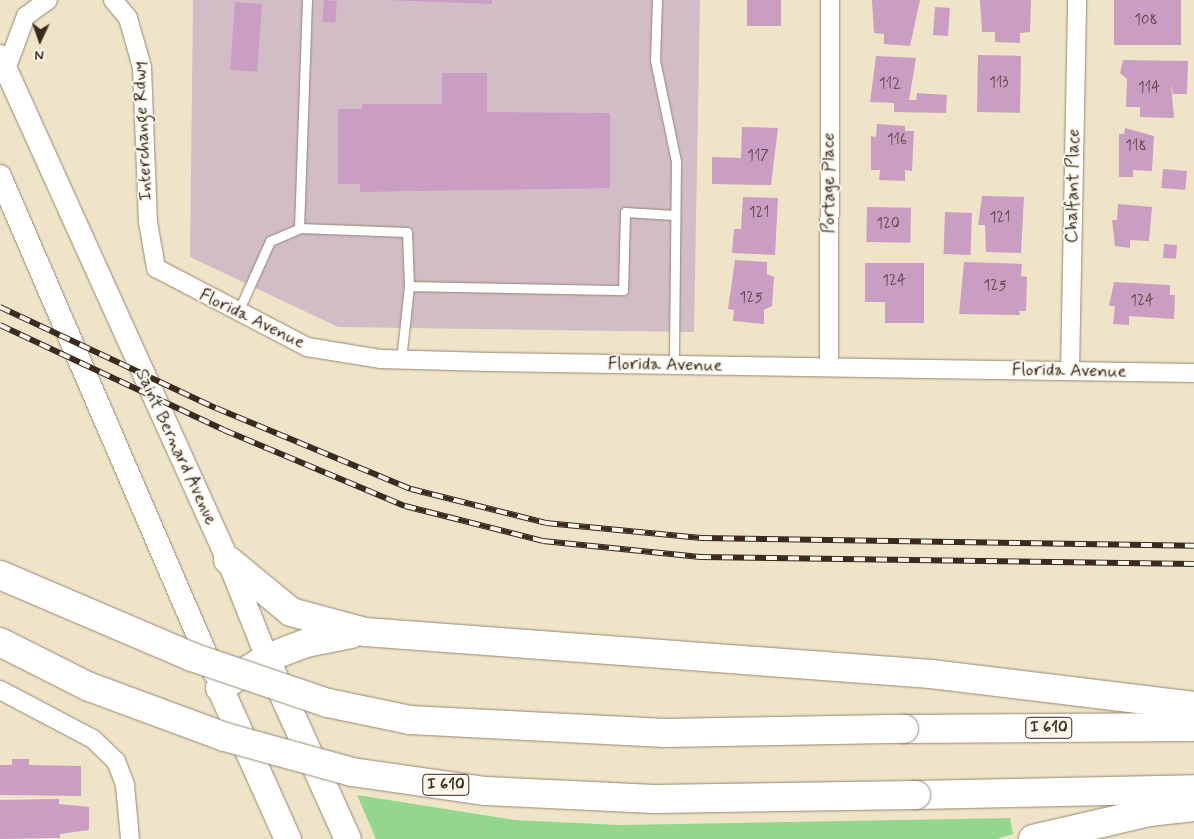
<!DOCTYPE html>
<style>
body{margin:0}
#map{position:relative;width:1194px;height:839px;overflow:hidden;background:#f0e4c8;font-family:Mynerve,sans-serif}
div>[style]{position:absolute}
[style*='--x']{left:calc(var(--x)*1px);top:calc(var(--y)*1px);width:calc(var(--w)*1px);rotate:calc(var(--a)*1deg)}
.industrial>*{inset:0;background:#d2bdc7}
.green>*{inset:0;background:#95d68e}
.building>*{inset:0;background:#ca9dc2;transform-origin:0 0}
.roads{filter:drop-shadow(0 0 1px #968773) drop-shadow(0 0 1px #968773)}
.service>*{height:9px;margin:-4.5px;padding:0 4.5px;transform-origin:4.5px;border-radius:4.5px;background:#fff}
.minor>*{height:18px;margin:-9px;padding:0 9px;transform-origin:9px;border-radius:9px;background:#fff}
.tertiary>*{height:22px;margin:-11px;padding:0 11px;transform-origin:11px;border-radius:11px;background:#fff}
.secondary>*{height:26px;margin:-13px;padding:0 13px;transform-origin:13px;border-radius:13px;background:#fff}
.motorway>*{height:28px;margin:-14px;padding:0 14px;transform-origin:14px;border-radius:14px;background:#fff}
.rail>*{height:5.5px;margin-top:-2.75px;transform-origin:0;background:repeating-linear-gradient(90deg,#fbf7ec 0 11px,#3b2a1e 0 22px);box-sizing:border-box;border-block:1px solid #3b2a1e}
.bridges{filter:drop-shadow(0 0 1px #968773) drop-shadow(0 0 1px #968773)}
.motorway-bridge>*{height:28px;margin:-14px;padding:0 14px;transform-origin:14px;border-radius:14px;background:#fff}
span{translate:-50% -50%;white-space:nowrap;text-align:center;line-height:1.15;-webkit-text-stroke:4px #fbf7ec;paint-order:stroke}
.number-label{font-size:15px;color:#5f4747}
.number-label span{-webkit-text-stroke-width:0}
.shield-label span{padding:1px 4px;background:#fbf7ec;border:1px solid;border-radius:4px;-webkit-text-stroke-width:0}
.shield-label{font-size:16px;color:#3b2a1e;font-weight:700}
.street-label{font-size:18px;color:#3b2a1e}
.north{position:absolute;left:15px;top:15px;width:50px;height:50px;-webkit-text-stroke:4px #fbf7ec;paint-order:stroke;rotate:183deg;font-size:14px;font-weight:700;line-height:20px;text-align:center;color:#3b2a1e}
.north::after{content:'';display:block;margin:auto;width:18px;height:22px;background:#3b2a1e;clip-path:polygon(50% 0,100% 100%,50% 72%,0 100%)}
</style>
<div id="map">
<div class="industrial">
<div style="clip-path:polygon(193px 0,700px 0,694px 332px,338px 327px,190px 257px)"></div>
</div>
<div class="green">
<div style="clip-path:polygon(357px 795px,514px 820px,619px 825px,1010px 818px,1013px 834px,997px 839px,376px 839px)"></div>
</div>
<div class="building">
<div style="left:324px;top:0;width:13px;height:22px;rotate:4deg"></div>
<div style="clip-path:polygon(385px 0,492px 0,492px 4px)"></div>
<div style="left:747px;top:0;width:34px;height:26px"></div>
<div style="clip-path:polygon(872px 0,920px 0,910px 46px,884px 44px,884px 34px,874px 33px)"></div>
<div style="clip-path:polygon(980px 0,1031px 0,1030px 32px,1020px 33px,1020px 43px,995px 42px,995px 32px,982px 32px)"></div>
<div style="left:1114px;top:0;width:67px;height:45px"></div>
<div style="left:235px;top:2px;width:27px;height:68px;rotate:4deg"></div>
<div style="left:935px;top:7px;width:15px;height:28px;rotate:4deg"></div>
<div style="left:978px;top:55px;width:43px;height:57px;rotate:1deg"></div>
<div style="clip-path:polygon(876px 56px,916px 58px,909px 100px,916px 100px,917px 93px,947px 95px,946px 113px,894px 112px,894px 103px,870px 102px)"></div>
<div style="clip-path:polygon(1123px 60px,1188px 61px,1187px 94px,1173px 94px,1171px 84px,1174px 118px,1140px 117px,1140px 107px,1126px 107px,1127px 79px,1120px 73px)"></div>
<div style="clip-path:polygon(442px 73px,487px 73px,487px 112px,610px 113px,610px 188px,360px 192px,360px 184px,338px 184px,338px 109px,362px 109px,362px 104px,442px 104px)"></div>
<div style="clip-path:polygon(877px 124px,905px 126px,905px 131px,914px 131px,912px 171px,905px 170px,905px 181px,879px 180px,880px 170px,871px 170px,871px 136px,876px 137px)"></div>
<div style="clip-path:polygon(742px 127px,778px 128px,771px 185px,712px 184px,712px 157px,741px 158px)"></div>
<div style="clip-path:polygon(1125px 128px,1154px 136px,1152px 171px,1133px 170px,1133px 177px,1119px 177px,1119px 134px,1124px 134px)"></div>
<div style="left:1163px;top:169px;width:24px;height:19px;rotate:5deg"></div>
<div style="clip-path:polygon(982px 196px,1024px 197px,1021px 253px,986px 252px,985px 225px,978px 225px)"></div>
<div style="clip-path:polygon(743px 197px,778px 198px,775px 255px,732px 253px,734px 229px,741px 229px)"></div>
<div style="clip-path:polygon(1118px 204px,1152px 207px,1149px 241px,1130px 240px,1130px 248px,1115px 246px,1112px 220px,1117px 220px)"></div>
<div style="left:867px;top:207px;width:44px;height:35px;rotate:1deg"></div>
<div style="left:945px;top:212px;width:27px;height:42px;rotate:2deg"></div>
<div style="left:1164px;top:244px;width:13px;height:14px;rotate:4deg"></div>
<div style="clip-path:polygon(735px 260px,767px 262px,767px 274px,774px 277px,772px 306px,764px 310px,764px 324px,733px 321px,734px 310px,728px 309px)"></div>
<div style="clip-path:polygon(964px 262px,1022px 264px,1021px 276px,1027px 277px,1026px 311px,1019px 311px,1020px 315px,959px 314px)"></div>
<div style="clip-path:polygon(865px 263px,924px 263px,924px 323px,885px 323px,885px 302px,865px 302px)"></div>
<div style="clip-path:polygon(1114px 282px,1170px 285px,1170px 295px,1175px 295px,1174px 319px,1129px 316px,1129px 325px,1113px 324px,1115px 306px,1109px 306px)"></div>
<div style="clip-path:polygon(12px 759px,29px 759px,29px 765px,81px 766px,81px 796px,0 795px,0 765px,12px 765px)"></div>
<div style="clip-path:polygon(59px 799px,59px 804px,89px 807px,89px 830px,60px 834px,60px 838px,0 839px,0 800px)"></div>
</div>
<div class="roads">
<div class="service">
<div style="--x:307;--y:0;--w:228;--a:92"></div>
<div style="--x:299;--y:228;--w:108;--a:2.1"></div>
<div style="--x:407;--y:232;--w:54;--a:87.9"></div>
<div style="--x:409;--y:286;--w:214;--a:1.1"></div>
<div style="--x:623;--y:290;--w:78;--a:-88.5"></div>
<div style="--x:625;--y:212;--w:49;--a:3.5"></div>
<div style="--x:657;--y:0;--w:60;--a:91.9"></div>
<div style="--x:655;--y:60;--w:103;--a:78.3"></div>
<div style="--x:676;--y:161;--w:204;--a:90.6"></div>
<div style="--x:238;--y:312;--w:78;--a:-65.7"></div>
<div style="--x:270;--y:241;--w:34;--a:-23"></div>
<div style="--x:401;--y:360;--w:74;--a:-83.8"></div>
</div>
<div class="minor">
<div style="--x:113;--y:0;--w:23;--a:50"></div>
<div style="--x:128;--y:18;--w:51;--a:74.1"></div>
<div style="--x:142;--y:67;--w:155;--a:87.8"></div>
<div style="--x:148;--y:222;--w:47;--a:80.1"></div>
<div style="--x:156;--y:268;--w:170;--a:27.6"></div>
<div style="--x:307;--y:347;--w:74;--a:9.3"></div>
<div style="--x:380;--y:359;--w:110;--a:1.6"></div>
<div style="--x:490;--y:362;--w:704;--a:0.9"></div>
<div style="--x:6;--y:69;--w:57;--a:-69.3"></div>
<div style="--x:26;--y:16;--w:27;--a:-36"></div>
<div style="--x:829;--y:367;--w:367;--a:-89.8"></div>
<div style="--x:1070;--y:371;--w:371;--a:-88.9"></div>
<div style="--x:0;--y:690;--w:105;--a:27.8"></div>
<div style="--x:93;--y:739;--w:32;--a:44"></div>
<div style="--x:116;--y:761;--w:26;--a:69"></div>
<div style="--x:125;--y:785;--w:54;--a:84.7"></div>
</div>
<div class="tertiary">
<div style="--x:0;--y:56;--w:553;--a:65.66"></div>
<div style="--x:228;--y:560;--w:105;--a:68.3"></div>
<div style="--x:0;--y:176;--w:541;--a:66.7"></div>
</div>
<div class="secondary">
<div style="--x:272;--y:671;--w:184;--a:65.7"></div>
<div style="--x:220;--y:688;--w:166;--a:65.8"></div>
</div>
<div class="motorway">
<div style="--x:228;--y:560;--w:82;--a:39.5"></div>
<div style="--x:291;--y:612;--w:77;--a:15.1"></div>
<div style="--x:365;--y:632;--w:568;--a:4.24"></div>
<div style="--x:931;--y:674;--w:265;--a:6.9"></div>
<div style="--x:220;--y:688;--w:56;--a:-32.6"></div>
<div style="--x:267;--y:658;--w:42;--a:-21"></div>
<div style="--x:306;--y:643;--w:46;--a:-11.3"></div>
<div style="--x:904;--y:729;--w:290;--a:-0.4"></div>
<div style="--x:916;--y:795;--w:278;--a:-1.2"></div>
<div style="--x:1033;--y:839;--w:119;--a:-13.1"></div>
<div style="--x:1149;--y:812;--w:45;--a:-6.3"></div>
</div>
</div>
<div class="rail">
<div style="--x:0;--y:307;--w:238;--a:25.1"></div>
<div style="--x:216;--y:408;--w:211;--a:22.6"></div>
<div style="--x:411;--y:489;--w:139;--a:14.1"></div>
<div style="--x:546;--y:523;--w:156;--a:5.5"></div>
<div style="--x:701;--y:538;--w:493;--a:0.9"></div>
<div style="--x:0;--y:325;--w:247;--a:25.1"></div>
<div style="--x:224;--y:430;--w:196;--a:22.8"></div>
<div style="--x:405;--y:506;--w:142;--a:14.2"></div>
<div style="--x:543;--y:541;--w:158;--a:5.8"></div>
<div style="--x:700;--y:557;--w:494;--a:0.8"></div>
</div>
<div class="bridges">
<div class="motorway-bridge">
<div style="--x:0;--y:575;--w:209;--a:23.1"></div>
<div style="--x:192;--y:657;--w:144;--a:18.7"></div>
<div style="--x:328;--y:703;--w:84;--a:11.7"></div>
<div style="--x:410;--y:720;--w:255;--a:2.9"></div>
<div style="--x:665;--y:733;--w:239;--a:-1"></div>
<div style="--x:0;--y:642;--w:97;--a:26.8"></div>
<div style="--x:87;--y:686;--w:147;--a:20.3"></div>
<div style="--x:225;--y:737;--w:132;--a:15.4"></div>
<div style="--x:352;--y:772;--w:135;--a:8.1"></div>
<div style="--x:486;--y:791;--w:168;--a:2.7"></div>
<div style="--x:654;--y:799;--w:262;--a:-0.9"></div>
</div>
</div>
<div class="number-label">
<span style="left:1146px;top:21px">108</span>
<span style="left:999px;top:84px">113</span>
<span style="left:890px;top:85px">112</span>
<span style="left:1149px;top:89px">114</span>
<span style="left:897px;top:141px">116</span>
<span style="left:1136px;top:147px">118</span>
<span style="left:758px;top:157px">117</span>
<span style="left:759px;top:214px">121</span>
<span style="left:1000px;top:219px">121</span>
<span style="left:888px;top:225px">120</span>
<span style="left:894px;top:282px">124</span>
<span style="left:995px;top:287px">125</span>
<span style="left:751px;top:299px">125</span>
<span style="left:1142px;top:302px">124</span>
</div>
<div class="shield-label">
<span style="left:1049px;top:728px">I 610</span>
<span style="left:446px;top:785px">I 610</span>
</div>
<div class="street-label">
<span style="left:143px;top:131px;rotate:-93deg">Interchange Rdwy</span>
<span style="left:829px;top:183px;rotate:-90deg">Portage Place</span>
<span style="left:1073px;top:186px;rotate:-89deg">Chalfant Place</span>
<span style="left:252px;top:319px;rotate:26deg">Florida Avenue</span>
<span style="left:665px;top:365px;rotate:1deg">Florida Avenue</span>
<span style="left:1069px;top:371px;rotate:1deg">Florida Avenue</span>
<span style="left:176px;top:447px;rotate:65deg">Saint Bernard Avenue</span>
</div>
<div class="north">N</div>
</div>
